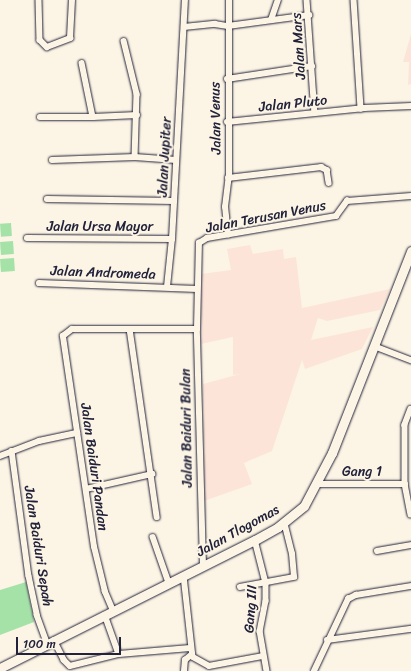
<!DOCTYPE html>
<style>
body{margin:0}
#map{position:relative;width:411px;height:671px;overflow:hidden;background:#fcf5e5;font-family:Sriracha,sans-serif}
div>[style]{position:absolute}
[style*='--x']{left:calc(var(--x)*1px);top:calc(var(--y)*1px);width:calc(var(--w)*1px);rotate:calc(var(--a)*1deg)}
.built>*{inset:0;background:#fce5d8}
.green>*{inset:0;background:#a5e2a8;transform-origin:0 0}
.roads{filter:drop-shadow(0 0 1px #22223b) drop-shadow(0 0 1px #22223b)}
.minor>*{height:5.5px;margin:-2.75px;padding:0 2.75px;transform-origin:2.75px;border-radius:2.75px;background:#fcf5e5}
.primary>*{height:9px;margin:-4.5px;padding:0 4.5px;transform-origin:4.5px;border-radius:4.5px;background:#fcf5e5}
span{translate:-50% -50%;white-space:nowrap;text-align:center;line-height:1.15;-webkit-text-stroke:4px #fcf5e5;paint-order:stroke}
.street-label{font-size:14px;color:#22223b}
.scale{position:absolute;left:16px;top:637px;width:105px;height:18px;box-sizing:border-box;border:2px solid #22223b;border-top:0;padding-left:5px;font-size:12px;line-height:14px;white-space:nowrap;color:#22223b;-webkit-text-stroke:3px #fcf5e5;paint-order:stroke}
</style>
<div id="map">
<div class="built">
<div style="clip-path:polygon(411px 34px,411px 84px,408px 85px,409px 62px,403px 62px)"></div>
<div style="clip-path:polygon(250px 245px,253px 254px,283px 249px,284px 259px,296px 257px,302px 308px,390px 289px,380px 310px,327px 321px,318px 318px,311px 340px,373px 327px,362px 349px,305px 369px,302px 360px,272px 451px,244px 463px,252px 484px,204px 501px,203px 384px,240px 374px,233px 375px,233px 337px,201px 344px,201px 274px,231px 270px,227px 249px)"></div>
</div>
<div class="green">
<div style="left:11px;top:223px;width:13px;height:11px;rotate:86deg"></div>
<div style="left:13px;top:241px;width:13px;height:13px;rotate:86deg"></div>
<div style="left:14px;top:258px;width:13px;height:14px;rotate:86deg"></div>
<div style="clip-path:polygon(26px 582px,34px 622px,0 635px,0 590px)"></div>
</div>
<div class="roads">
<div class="minor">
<div style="--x:39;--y:0;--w:40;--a:88.6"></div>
<div style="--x:40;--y:40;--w:10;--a:45"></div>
<div style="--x:47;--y:47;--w:25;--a:-21"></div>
<div style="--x:70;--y:38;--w:38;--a:-87"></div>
<div style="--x:307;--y:0;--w:113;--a:86"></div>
<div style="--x:354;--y:0;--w:109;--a:86.3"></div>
<div style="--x:271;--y:20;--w:21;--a:-71"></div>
<div style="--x:184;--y:27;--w:31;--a:-6"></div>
<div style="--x:215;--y:24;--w:13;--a:9"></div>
<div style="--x:228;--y:26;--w:82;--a:-7.7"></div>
<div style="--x:124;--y:41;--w:55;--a:76.2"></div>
<div style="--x:137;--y:94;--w:63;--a:91.8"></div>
<div style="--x:82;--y:63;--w:55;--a:78.5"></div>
<div style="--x:93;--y:117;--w:44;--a:-2.6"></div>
<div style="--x:227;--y:79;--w:86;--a:-8.7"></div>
<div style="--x:40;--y:117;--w:53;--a:0"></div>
<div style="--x:227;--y:122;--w:138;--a:-5.8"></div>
<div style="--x:364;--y:108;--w:47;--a:-2.4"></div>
<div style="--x:52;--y:160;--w:83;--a:-2.1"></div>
<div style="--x:135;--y:157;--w:41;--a:4.2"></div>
<div style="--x:228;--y:178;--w:94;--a:-6.7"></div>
<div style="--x:321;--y:167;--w:7;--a:27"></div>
<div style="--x:327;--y:170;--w:13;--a:81"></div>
<div style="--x:47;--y:199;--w:127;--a:0.9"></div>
<div style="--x:228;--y:235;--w:28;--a:-96"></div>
<div style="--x:225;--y:207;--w:34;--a:-83"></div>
<div style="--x:229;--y:173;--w:173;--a:-90"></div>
<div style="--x:27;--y:238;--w:145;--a:0.4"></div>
<div style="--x:39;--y:283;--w:158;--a:2.2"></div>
<div style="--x:167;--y:287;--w:48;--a:-84.1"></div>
<div style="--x:172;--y:239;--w:239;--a:-86.9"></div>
<div style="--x:130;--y:329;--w:190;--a:81.8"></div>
<div style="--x:374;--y:346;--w:40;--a:21"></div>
<div style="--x:411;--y:409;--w:17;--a:111"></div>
<div style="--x:405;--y:425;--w:59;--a:90"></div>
<div style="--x:405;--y:484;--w:31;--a:79"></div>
<div style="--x:12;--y:451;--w:126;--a:82.3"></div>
<div style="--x:29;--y:576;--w:40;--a:78"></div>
<div style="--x:37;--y:615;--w:30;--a:70"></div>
<div style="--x:0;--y:456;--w:42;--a:-21"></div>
<div style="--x:39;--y:441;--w:39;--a:-12"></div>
<div style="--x:318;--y:484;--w:87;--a:0"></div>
<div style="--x:86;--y:489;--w:68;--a:-12.8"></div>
<div style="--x:153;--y:537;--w:49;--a:70.8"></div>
<div style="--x:255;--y:540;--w:44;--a:75.7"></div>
<div style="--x:266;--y:583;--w:18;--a:90"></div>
<div style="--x:266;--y:601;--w:31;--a:101"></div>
<div style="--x:260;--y:631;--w:41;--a:80.1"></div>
<div style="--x:377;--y:551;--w:35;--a:-10"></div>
<div style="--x:203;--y:566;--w:237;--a:-91.5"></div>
<div style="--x:197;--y:329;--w:86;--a:-88.7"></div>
<div style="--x:199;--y:243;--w:9;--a:-32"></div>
<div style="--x:207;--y:238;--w:131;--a:-9.7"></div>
<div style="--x:336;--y:216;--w:19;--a:-54"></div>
<div style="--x:347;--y:201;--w:64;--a:-4.5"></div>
<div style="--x:184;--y:576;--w:81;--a:83.7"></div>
<div style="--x:193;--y:657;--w:18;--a:29"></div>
<div style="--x:209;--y:666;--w:55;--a:-10.5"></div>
<div style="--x:240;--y:587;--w:55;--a:-10.5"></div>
<div style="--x:294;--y:577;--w:23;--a:-95"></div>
<div style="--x:292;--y:554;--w:32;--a:-104"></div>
<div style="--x:113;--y:611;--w:21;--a:-113"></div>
<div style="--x:105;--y:592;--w:46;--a:-103.7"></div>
<div style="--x:94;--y:547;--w:213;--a:-98.4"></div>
<div style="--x:63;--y:336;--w:11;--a:-38"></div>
<div style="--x:72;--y:329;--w:125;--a:0"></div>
<div style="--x:105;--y:615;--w:41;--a:70.3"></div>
<div style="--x:54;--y:640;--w:22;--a:63"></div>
<div style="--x:64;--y:660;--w:8;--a:45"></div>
<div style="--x:70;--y:666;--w:50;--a:-13.8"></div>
<div style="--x:119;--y:654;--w:71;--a:-4.8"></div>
<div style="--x:327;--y:640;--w:85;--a:-7.5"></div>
<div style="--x:184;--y:671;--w:11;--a:-85"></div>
<div style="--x:185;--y:660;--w:8;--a:-40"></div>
<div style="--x:314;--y:671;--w:80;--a:-64.7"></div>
<div style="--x:348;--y:599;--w:9;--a:-27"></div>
<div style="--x:356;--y:595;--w:56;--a:-9.3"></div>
</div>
<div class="primary">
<div style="--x:0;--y:668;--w:285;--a:-26.7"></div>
<div style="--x:255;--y:540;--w:26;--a:-29"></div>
<div style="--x:278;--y:527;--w:33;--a:-39"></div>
<div style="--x:304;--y:506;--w:60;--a:-62.2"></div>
<div style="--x:332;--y:453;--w:217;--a:-68.6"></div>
</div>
</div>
<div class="street-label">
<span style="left:299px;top:46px;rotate:-94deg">Jalan Mars</span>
<span style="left:293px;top:104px;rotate:-6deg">Jalan Pluto</span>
<span style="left:216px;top:118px;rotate:-91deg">Jalan Venus</span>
<span style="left:165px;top:157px;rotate:-87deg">Jalan Jupiter</span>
<span style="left:266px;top:217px;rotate:-11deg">Jalan Terusan Venus</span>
<span style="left:100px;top:227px">Jalan Ursa Mayor</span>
<span style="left:103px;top:273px;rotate:2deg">Jalan Andromeda</span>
<span style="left:187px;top:428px;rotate:-91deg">Jalan Baiduri Bulan</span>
<span style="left:94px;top:467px;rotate:82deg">Jalan Baiduri Pandan</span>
<span style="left:362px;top:472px">Gang 1</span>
<span style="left:238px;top:531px;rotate:-29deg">Jalan Tlogomas</span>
<span style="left:38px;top:546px;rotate:81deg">Jalan Baiduri Sepah</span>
<span style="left:251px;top:609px;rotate:-86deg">Gang III</span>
</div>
<div class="scale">100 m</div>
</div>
